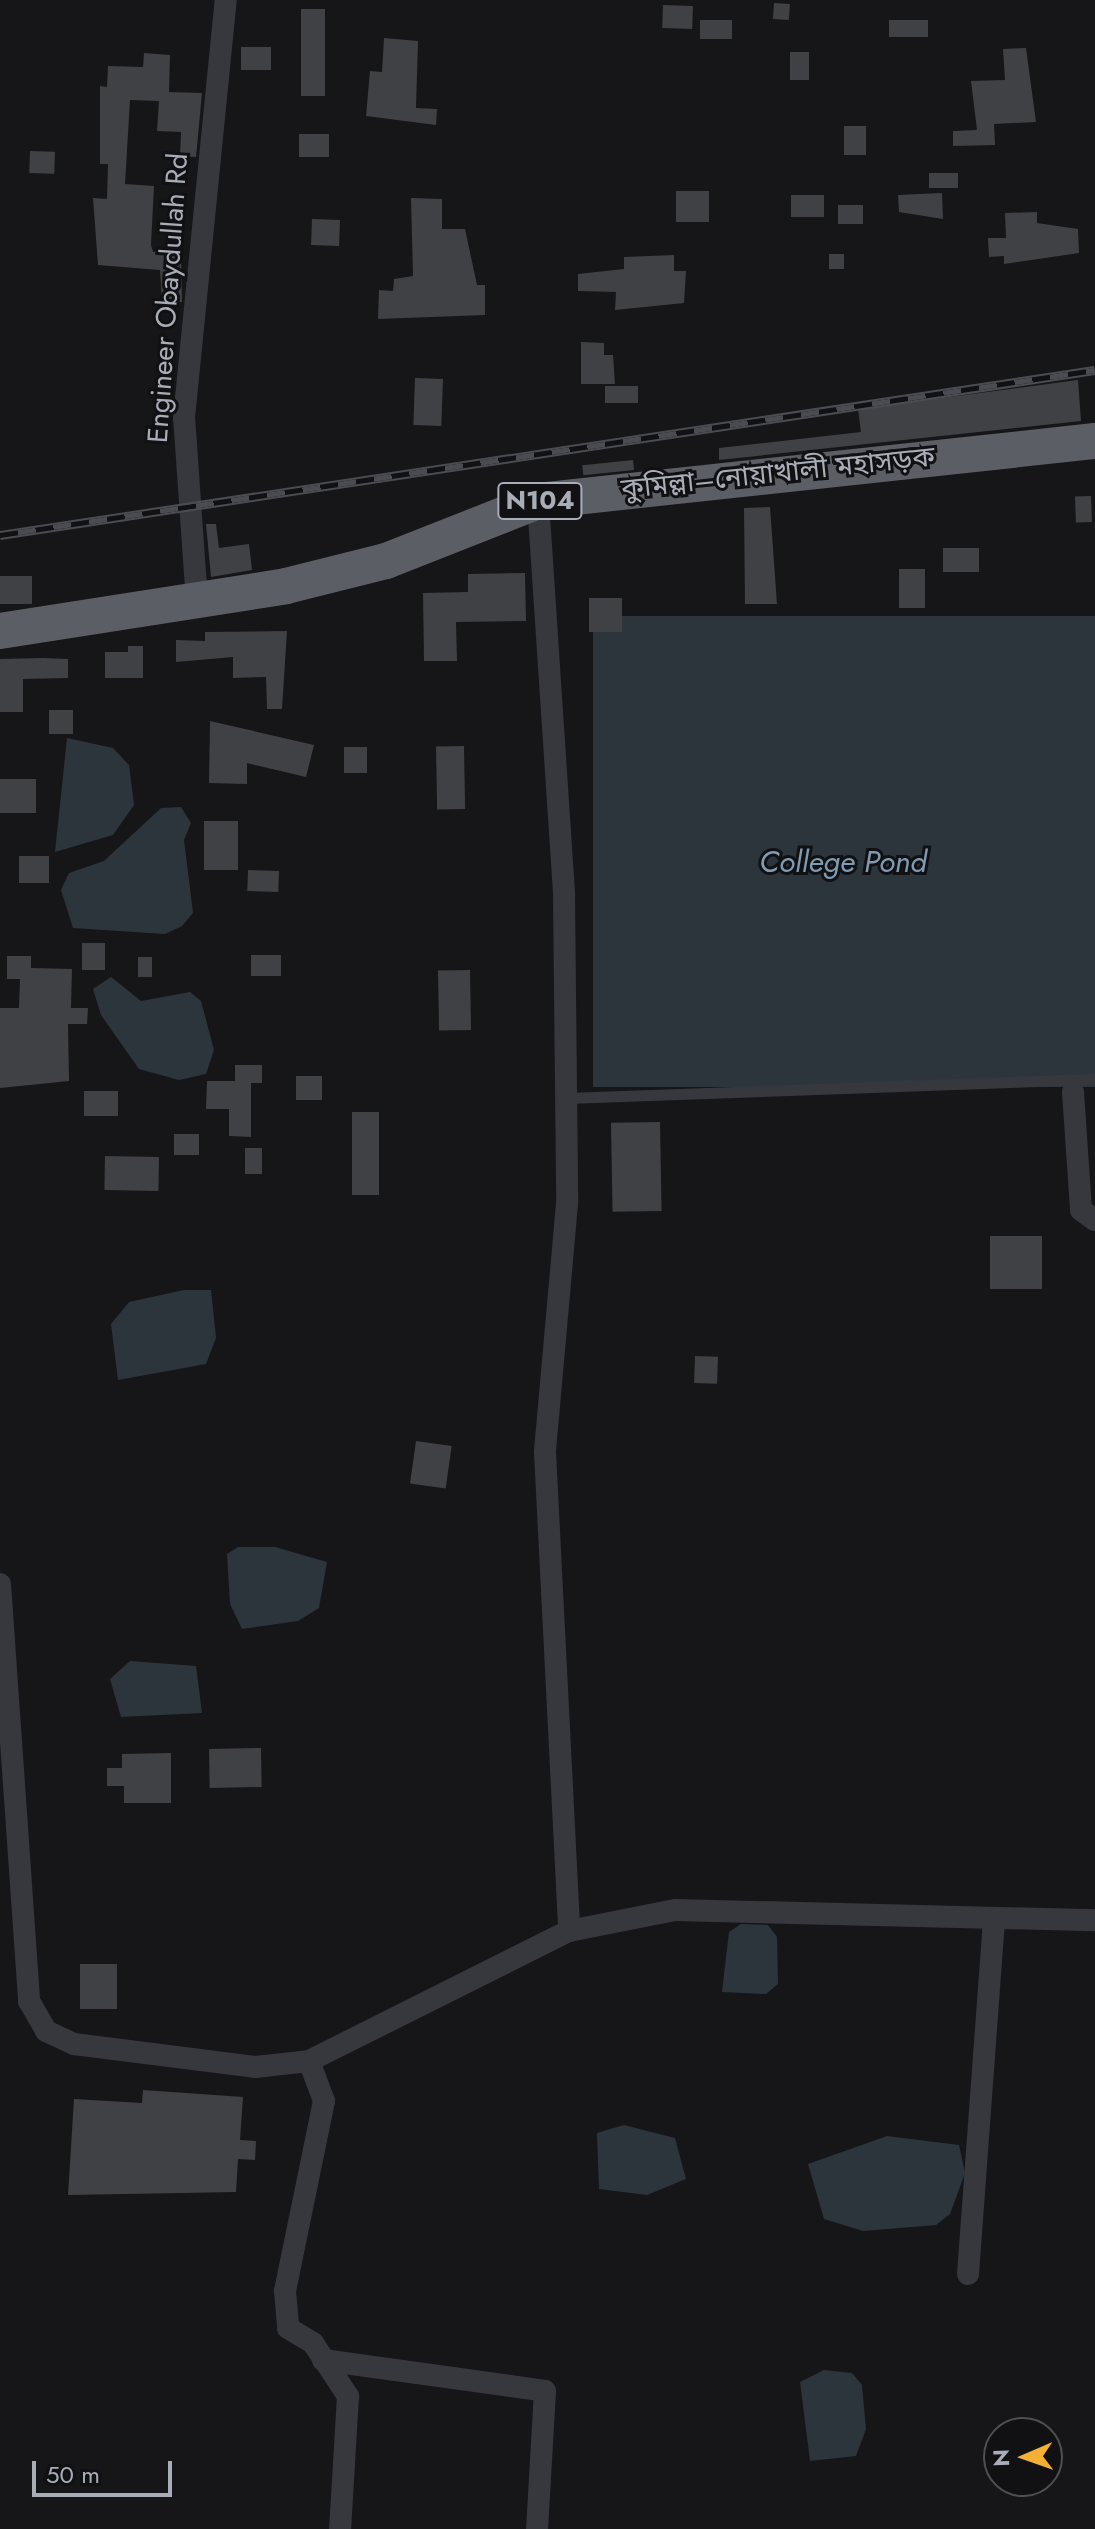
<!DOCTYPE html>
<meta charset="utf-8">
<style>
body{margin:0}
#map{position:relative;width:1095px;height:2529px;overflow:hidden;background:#161618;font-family:Jost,"Noto Sans Bengali",sans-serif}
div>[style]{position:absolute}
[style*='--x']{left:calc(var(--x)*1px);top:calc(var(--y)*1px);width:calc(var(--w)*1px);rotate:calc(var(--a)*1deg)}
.water>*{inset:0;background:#2c353c;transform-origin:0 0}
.building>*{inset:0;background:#404145;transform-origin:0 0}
.service>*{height:11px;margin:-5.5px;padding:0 5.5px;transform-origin:5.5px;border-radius:5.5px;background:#37383d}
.minor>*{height:22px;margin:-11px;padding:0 11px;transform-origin:11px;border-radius:11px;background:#37383d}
.trunk>*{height:36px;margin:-18px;padding:0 18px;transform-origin:18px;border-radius:18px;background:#5b5e65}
.rail>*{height:9px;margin-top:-4.5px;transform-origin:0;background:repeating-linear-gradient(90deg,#111113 0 18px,#4a4c52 0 36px);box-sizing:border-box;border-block:2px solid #4a4c52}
span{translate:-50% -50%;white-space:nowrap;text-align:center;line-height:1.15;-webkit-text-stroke:6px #111113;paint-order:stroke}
.shield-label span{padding:2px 6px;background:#111113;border:2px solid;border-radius:6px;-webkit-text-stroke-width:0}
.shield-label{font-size:26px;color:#a8adb8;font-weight:700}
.street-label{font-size:28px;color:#a8adb8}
.water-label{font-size:30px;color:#7f9bb3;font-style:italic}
.north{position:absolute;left:983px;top:2417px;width:80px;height:80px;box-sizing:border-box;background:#111113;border:2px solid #4d4f55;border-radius:50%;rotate:268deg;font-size:22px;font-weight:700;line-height:32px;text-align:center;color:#a8adb8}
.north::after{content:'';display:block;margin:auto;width:28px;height:36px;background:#f2b134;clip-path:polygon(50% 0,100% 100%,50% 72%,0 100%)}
.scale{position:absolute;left:32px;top:2461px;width:140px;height:36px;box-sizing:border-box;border:4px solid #a8adb8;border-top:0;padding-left:10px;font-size:24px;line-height:28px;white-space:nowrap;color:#a8adb8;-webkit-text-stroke:6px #111113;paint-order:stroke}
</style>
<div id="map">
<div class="water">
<div style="left:1095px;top:616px;width:471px;height:502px;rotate:90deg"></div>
<div style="clip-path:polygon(67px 738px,113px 748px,129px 765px,134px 805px,113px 835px,55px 852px)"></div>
<div style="clip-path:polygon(181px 807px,191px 823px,184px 840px,193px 913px,182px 926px,165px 934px,73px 928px,61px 890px,69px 873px,104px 861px,161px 808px)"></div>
<div style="clip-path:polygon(111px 977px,141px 1001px,190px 992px,201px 1001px,214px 1050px,206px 1074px,179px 1080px,139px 1069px,101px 1015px,93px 989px)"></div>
<div style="clip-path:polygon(184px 1290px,211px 1290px,216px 1338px,206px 1364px,118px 1380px,111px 1324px,129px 1302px)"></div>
<div style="clip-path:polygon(238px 1547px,275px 1547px,327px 1562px,319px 1608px,298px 1621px,242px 1629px,230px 1604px,227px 1554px)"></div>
<div style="clip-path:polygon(130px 1661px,196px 1666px,202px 1713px,121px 1717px,110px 1679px)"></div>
<div style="clip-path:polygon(741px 1924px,768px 1925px,777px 1937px,778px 1984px,766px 1994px,722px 1992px,729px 1932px)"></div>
<div style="clip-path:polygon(624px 2125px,675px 2138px,686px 2179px,647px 2195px,599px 2189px,597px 2133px)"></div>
<div style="clip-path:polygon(887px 2136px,959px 2145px,965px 2173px,950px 2214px,936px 2225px,863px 2231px,824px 2219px,808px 2164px)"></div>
<div style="clip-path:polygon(824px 2370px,852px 2373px,862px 2385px,866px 2429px,856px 2456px,810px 2461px,800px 2382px)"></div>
</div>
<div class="building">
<div style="left:774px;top:3px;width:16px;height:16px;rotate:4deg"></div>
<div style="left:663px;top:5px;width:30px;height:23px;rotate:2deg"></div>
<div style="left:301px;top:9px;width:24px;height:87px"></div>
<div style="left:700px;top:20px;width:32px;height:19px"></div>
<div style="left:889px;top:20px;width:39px;height:17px"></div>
<div style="clip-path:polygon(384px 38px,418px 41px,416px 108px,437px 109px,436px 125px,366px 116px,370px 71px,382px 72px)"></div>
<div style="left:241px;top:47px;width:30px;height:23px"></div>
<div style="clip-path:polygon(1026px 48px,1036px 122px,994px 124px,995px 145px,953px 146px,953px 131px,977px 130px,971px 81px,1005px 80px,1003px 49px)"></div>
<div style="left:790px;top:52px;width:19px;height:28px"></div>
<div style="clip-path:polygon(144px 53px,170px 55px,169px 92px,202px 93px,196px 157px,180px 156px,181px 132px,157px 131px,159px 101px,130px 100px,125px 184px,154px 186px,151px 245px,153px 252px,181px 251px,182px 302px,162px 303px,160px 270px,98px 265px,93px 198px,107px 199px,108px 164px,100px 164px,100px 86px,107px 87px,108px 66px,143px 67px)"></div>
<div style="left:844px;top:126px;width:22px;height:29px"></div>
<div style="left:299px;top:134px;width:30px;height:23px"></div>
<div style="left:30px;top:151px;width:25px;height:22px;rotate:2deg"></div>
<div style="left:958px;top:173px;width:15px;height:29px;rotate:90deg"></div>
<div style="left:676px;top:191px;width:33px;height:31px"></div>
<div style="clip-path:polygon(942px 193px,943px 219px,899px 212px,898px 195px)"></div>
<div style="left:791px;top:195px;width:33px;height:22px"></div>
<div style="clip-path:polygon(411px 198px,442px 199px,442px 229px,465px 229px,477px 285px,485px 285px,485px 315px,378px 319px,379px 290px,393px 291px,394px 279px,413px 276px)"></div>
<div style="left:838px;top:205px;width:25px;height:19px"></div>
<div style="clip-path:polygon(1037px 212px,1037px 223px,1078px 229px,1079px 253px,1004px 264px,1004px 256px,989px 257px,988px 238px,1006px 238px,1005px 213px)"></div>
<div style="left:312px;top:219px;width:28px;height:26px;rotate:2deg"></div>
<div style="left:829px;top:254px;width:15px;height:15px"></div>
<div style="clip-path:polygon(674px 255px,674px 271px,686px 271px,684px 303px,615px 310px,616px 292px,578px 291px,578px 274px,624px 269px,624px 257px)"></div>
<div style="clip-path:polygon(581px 342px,604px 343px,604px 355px,613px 355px,615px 384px,581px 384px)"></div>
<div style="left:415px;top:378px;width:28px;height:47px;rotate:2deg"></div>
<div style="clip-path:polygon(1078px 380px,1081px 421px,719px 460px,719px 448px,861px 432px,858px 409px)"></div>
<div style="left:605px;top:386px;width:33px;height:17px"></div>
<div style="left:633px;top:460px;width:10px;height:51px;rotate:84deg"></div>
<div style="left:1091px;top:496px;width:26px;height:16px;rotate:88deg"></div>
<div style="clip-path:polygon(770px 507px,777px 604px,745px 604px,744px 508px)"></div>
<div style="clip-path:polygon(206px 524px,216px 524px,219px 548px,249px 544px,252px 570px,211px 577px)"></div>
<div style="left:943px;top:548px;width:36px;height:24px"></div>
<div style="left:899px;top:569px;width:26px;height:39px"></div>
<div style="clip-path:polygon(525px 573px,526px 621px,456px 622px,457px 661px,424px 661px,423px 593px,468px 592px,468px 574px)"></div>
<div style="left:0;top:576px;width:32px;height:28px"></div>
<div style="left:589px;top:598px;width:33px;height:34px"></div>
<div style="clip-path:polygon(287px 631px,282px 709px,267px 709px,266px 677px,233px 678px,233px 657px,176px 662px,176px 640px,205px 641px,205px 632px)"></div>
<div style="clip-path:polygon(128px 646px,143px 646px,143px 678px,105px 678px,105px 652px,128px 652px)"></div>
<div style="clip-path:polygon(43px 658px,68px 659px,68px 678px,23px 679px,23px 712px,0 712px,0 659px)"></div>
<div style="left:49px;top:710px;width:24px;height:24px"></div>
<div style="clip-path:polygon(210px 721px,314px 745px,306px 777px,247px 763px,247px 784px,209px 783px)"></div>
<div style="left:464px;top:746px;width:63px;height:28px;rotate:89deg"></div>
<div style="left:344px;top:747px;width:23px;height:26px"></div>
<div style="left:0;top:779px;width:36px;height:34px"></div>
<div style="left:204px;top:821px;width:34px;height:49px"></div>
<div style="left:19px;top:856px;width:30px;height:27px"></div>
<div style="left:248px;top:870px;width:31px;height:21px;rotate:2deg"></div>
<div style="left:82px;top:943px;width:23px;height:27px"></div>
<div style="left:251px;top:955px;width:30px;height:21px"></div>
<div style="clip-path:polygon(7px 956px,31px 956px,31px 968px,72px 969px,71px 1008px,88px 1008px,87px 1024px,68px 1024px,69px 1081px,0 1088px,0 1008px,19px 1008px,20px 979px,7px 979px)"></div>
<div style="left:138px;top:957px;width:14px;height:20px"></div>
<div style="left:470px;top:970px;width:60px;height:32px;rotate:89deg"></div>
<div style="clip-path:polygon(235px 1065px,262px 1065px,262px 1083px,251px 1083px,251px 1137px,229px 1136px,229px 1109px,206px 1109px,207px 1081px,235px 1081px)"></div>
<div style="left:296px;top:1076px;width:26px;height:24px"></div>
<div style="left:84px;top:1091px;width:34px;height:25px"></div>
<div style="left:352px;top:1112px;width:27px;height:83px"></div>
<div style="left:660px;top:1122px;width:89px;height:49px;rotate:89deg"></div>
<div style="left:174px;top:1134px;width:25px;height:21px"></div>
<div style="left:245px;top:1148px;width:17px;height:26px"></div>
<div style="left:105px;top:1156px;width:54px;height:34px;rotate:1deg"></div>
<div style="left:990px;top:1236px;width:52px;height:53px"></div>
<div style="left:695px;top:1356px;width:23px;height:27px;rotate:2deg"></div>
<div style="left:416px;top:1441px;width:36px;height:43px;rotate:8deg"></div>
<div style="left:261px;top:1748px;width:39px;height:52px;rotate:89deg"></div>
<div style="clip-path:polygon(171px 1753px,171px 1803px,124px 1803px,124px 1786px,107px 1786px,107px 1768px,122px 1768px,122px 1754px)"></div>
<div style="left:117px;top:1964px;width:45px;height:37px;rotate:90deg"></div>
<div style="clip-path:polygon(143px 2090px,243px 2097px,240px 2140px,256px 2141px,255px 2160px,238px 2159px,236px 2192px,68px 2195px,74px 2099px,142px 2103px)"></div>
</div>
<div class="service">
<div style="--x:566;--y:1098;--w:529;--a:-2.06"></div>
</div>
<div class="minor">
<div style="--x:538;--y:501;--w:395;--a:86.2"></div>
<div style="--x:564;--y:895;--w:309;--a:89.4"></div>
<div style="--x:567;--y:1204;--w:249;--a:95.1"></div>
<div style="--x:545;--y:1452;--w:480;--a:87.1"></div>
<div style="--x:197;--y:602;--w:184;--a:-94"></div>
<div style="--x:184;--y:418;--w:420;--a:-84.3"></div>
<div style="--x:1073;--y:1092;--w:118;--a:86.1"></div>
<div style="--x:1081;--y:1210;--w:17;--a:36"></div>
<div style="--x:0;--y:1584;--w:418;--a:86"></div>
<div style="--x:29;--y:2001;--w:34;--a:60"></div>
<div style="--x:46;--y:2031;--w:31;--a:25"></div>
<div style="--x:74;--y:2044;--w:182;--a:7.2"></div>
<div style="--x:255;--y:2067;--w:54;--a:-6.3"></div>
<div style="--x:309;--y:2061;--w:291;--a:-26.6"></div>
<div style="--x:569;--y:1931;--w:108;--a:-11.2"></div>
<div style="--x:675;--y:1910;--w:420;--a:1.4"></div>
<div style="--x:309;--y:2061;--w:43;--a:69.4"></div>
<div style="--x:324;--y:2101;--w:194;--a:101.6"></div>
<div style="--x:285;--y:2291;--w:37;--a:85"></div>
<div style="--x:288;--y:2328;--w:29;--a:31"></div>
<div style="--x:313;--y:2343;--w:64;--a:56.6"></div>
<div style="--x:348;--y:2396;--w:133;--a:93.4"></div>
<div style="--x:968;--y:2274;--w:354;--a:-85.8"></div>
<div style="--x:323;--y:2360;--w:224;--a:7.9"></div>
<div style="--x:545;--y:2391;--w:138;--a:93.3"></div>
</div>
<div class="trunk">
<div style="--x:0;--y:631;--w:290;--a:-8.9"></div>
<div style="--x:286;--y:586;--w:103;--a:-14"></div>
<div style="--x:386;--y:561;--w:163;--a:-21.5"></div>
<div style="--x:538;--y:501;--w:560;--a:-6.15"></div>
</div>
<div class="rail">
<div style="--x:0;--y:535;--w:1107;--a:-8.57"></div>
</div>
<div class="shield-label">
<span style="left:540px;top:501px">N104</span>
</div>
<div class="street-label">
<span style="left:168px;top:298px;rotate:-86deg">Engineer Obaydullah Rd</span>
<span style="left:778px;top:473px;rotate:-6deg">কুমিল্লা–নোয়াখালী মহাসড়ক</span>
</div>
<div class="water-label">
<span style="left:843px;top:862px">College Pond</span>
</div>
<div class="north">N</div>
<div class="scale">50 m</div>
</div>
